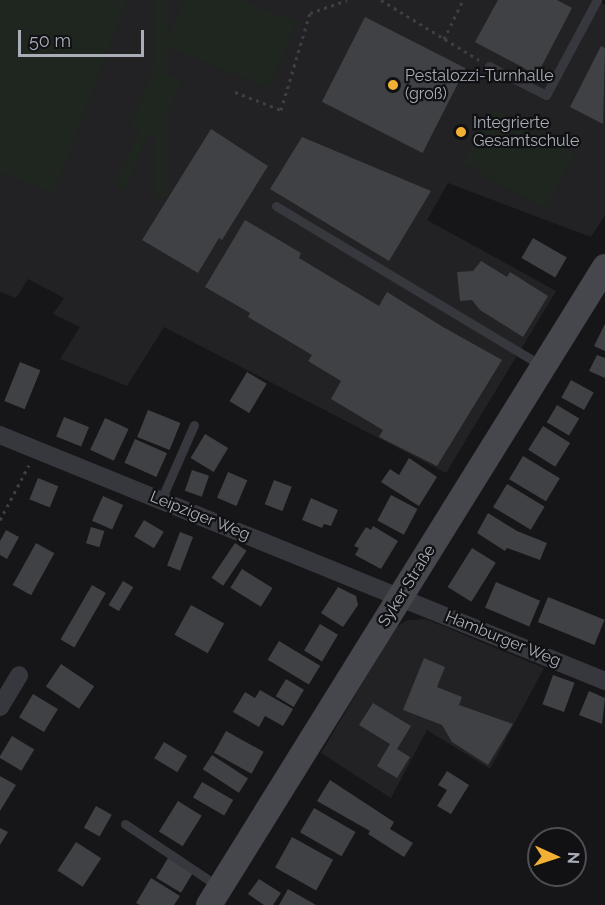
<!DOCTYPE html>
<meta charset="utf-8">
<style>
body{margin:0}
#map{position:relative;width:605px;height:905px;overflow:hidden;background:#161618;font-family:Raleway,sans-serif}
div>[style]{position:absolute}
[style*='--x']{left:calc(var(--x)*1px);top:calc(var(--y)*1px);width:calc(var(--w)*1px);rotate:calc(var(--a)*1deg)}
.built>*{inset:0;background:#222225}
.green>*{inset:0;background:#1e261f;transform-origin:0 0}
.building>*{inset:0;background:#404145;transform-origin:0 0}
.path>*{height:3px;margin-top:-1.5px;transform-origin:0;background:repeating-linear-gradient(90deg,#3d3f44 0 3px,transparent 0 7.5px)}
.lane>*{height:9px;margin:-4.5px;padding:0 4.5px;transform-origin:4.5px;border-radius:4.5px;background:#37383d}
.street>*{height:18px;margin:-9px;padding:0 9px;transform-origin:9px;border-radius:9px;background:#37383d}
.secondary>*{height:26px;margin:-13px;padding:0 13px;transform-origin:13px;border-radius:13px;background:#45474d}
.dots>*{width:16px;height:16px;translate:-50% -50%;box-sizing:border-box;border:3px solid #111113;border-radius:50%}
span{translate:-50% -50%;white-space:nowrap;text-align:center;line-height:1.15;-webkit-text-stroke:4.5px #111113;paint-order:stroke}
.poi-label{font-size:16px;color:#a8adb8}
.left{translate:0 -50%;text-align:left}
.street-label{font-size:16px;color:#a8adb8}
.north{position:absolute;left:527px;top:827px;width:60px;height:60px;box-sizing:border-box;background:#111113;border:2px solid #4d4f55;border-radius:50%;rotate:93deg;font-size:16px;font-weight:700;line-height:24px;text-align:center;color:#a8adb8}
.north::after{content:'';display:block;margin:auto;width:21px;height:27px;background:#f2b134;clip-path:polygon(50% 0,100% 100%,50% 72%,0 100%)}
.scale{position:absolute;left:18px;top:30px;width:126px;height:27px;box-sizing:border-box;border:3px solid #a8adb8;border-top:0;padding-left:8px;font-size:18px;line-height:21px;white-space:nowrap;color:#a8adb8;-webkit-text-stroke:4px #111113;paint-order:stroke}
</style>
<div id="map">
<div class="built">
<div style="clip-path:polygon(0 0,596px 0,605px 5px,605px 215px,591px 237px,448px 183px,427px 220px,556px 291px,446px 473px,164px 327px,127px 386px,60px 359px,80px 327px,53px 314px,64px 298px,28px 279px,16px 298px,0 292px)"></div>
<div style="clip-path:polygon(426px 619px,544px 668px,490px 769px,427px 730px,391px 798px,321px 753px,395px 628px,408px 620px)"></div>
</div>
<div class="green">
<div style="clip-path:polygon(0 0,127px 0,54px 193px,0 173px)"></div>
<div style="left:155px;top:0;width:13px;height:197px"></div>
<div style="clip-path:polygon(184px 0,242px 0,296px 22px,269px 88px,165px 46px)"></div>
<div style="clip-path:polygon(154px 69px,181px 80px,158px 138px,148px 134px,124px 192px,115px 188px,139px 130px,130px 126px)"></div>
<div style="left:493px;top:108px;width:94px;height:63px;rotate:29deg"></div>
</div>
<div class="building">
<div style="clip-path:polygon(498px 0,557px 0,572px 8px,537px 75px,475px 42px)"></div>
<div style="left:365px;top:17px;width:113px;height:95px;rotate:27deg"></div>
<div style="clip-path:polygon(601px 46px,605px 48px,603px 124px,570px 107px)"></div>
<div style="clip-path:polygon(211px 129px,268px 166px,222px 240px,219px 238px,198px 273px,142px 240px)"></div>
<div style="clip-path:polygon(302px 137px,431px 191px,389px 261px,270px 189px)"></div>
<div style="clip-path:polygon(245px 220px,301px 253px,299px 258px,379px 306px,387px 292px,443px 327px,502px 360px,437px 466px,379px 437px,383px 430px,331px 399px,341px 381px,308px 361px,312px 355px,248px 317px,250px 313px,205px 287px)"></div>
<div style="left:533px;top:238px;width:39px;height:23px;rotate:30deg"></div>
<div style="clip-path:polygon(481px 261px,507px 277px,510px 272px,548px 296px,523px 337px,480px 310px,472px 300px,460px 301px,457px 272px,473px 271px)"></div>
<div style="clip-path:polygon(605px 324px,605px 351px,594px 346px)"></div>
<div style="clip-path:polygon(597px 355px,605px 358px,605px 378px,589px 371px)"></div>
<div style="left:20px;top:362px;width:22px;height:42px;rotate:22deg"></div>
<div style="left:247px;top:372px;width:23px;height:34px;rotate:31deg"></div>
<div style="left:571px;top:380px;width:26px;height:20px;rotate:29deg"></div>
<div style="left:557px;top:405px;width:26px;height:20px;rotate:31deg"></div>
<div style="left:148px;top:410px;width:35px;height:29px;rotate:22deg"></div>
<div style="left:64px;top:417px;width:27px;height:21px;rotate:22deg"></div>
<div style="left:105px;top:418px;width:26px;height:35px;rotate:25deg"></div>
<div style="left:543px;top:426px;width:32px;height:28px;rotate:32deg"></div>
<div style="left:205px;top:434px;width:27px;height:28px;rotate:31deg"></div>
<div style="left:135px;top:439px;width:35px;height:26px;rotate:24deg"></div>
<div style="left:523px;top:456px;width:43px;height:27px;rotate:31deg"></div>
<div style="clip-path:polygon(409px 458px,437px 477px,419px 506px,381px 482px,390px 469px,399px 475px)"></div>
<div style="left:192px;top:470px;width:18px;height:22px;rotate:19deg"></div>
<div style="left:228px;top:472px;width:21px;height:28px;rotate:23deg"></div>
<div style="left:38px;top:478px;width:22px;height:23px;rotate:22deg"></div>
<div style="left:274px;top:480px;width:19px;height:26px;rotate:21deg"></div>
<div style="left:507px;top:484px;width:44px;height:27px;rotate:31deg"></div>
<div style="left:391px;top:495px;width:30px;height:29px;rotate:28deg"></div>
<div style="left:103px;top:496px;width:22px;height:27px;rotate:24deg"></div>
<div style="clip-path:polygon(311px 498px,338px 510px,331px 526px,324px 524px,322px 528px,302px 520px)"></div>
<div style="clip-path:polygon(488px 513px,517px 531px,547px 543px,540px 560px,507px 548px,505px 551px,477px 533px)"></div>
<div style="left:144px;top:520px;width:23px;height:19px;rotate:31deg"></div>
<div style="clip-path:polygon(373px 526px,398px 541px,381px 569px,355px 555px,359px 548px,354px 546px,366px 527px,371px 530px)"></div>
<div style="left:91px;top:527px;width:14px;height:17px;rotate:17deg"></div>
<div style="clip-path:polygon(6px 530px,19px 537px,7px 559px,0 555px,0 541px)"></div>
<div style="left:180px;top:532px;width:14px;height:36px;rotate:21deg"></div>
<div style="left:36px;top:543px;width:21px;height:48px;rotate:29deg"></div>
<div style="left:235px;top:543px;width:14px;height:42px;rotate:34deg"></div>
<div style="left:472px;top:548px;width:28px;height:46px;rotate:32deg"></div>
<div style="left:242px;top:569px;width:36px;height:22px;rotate:32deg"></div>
<div style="left:123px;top:581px;width:12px;height:28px;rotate:31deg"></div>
<div style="left:496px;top:582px;width:48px;height:28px;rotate:23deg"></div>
<div style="left:92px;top:585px;width:16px;height:63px;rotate:30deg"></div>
<div style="clip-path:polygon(338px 587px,356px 596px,358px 605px,343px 627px,321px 613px)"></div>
<div style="left:548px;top:597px;width:61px;height:27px;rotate:22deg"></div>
<div style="left:191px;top:605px;width:38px;height:34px;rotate:29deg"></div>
<div style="left:320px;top:624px;width:21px;height:31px;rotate:31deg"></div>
<div style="left:279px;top:641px;width:48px;height:22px;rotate:31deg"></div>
<div style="clip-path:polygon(424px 658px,445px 667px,437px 687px,462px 697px,459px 705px,513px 724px,488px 765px,452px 742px,442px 725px,403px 710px)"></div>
<div style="left:61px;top:664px;width:40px;height:27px;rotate:34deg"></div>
<div style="left:553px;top:675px;width:23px;height:31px;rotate:20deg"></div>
<div style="left:286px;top:679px;width:21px;height:20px;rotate:31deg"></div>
<div style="clip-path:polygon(260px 690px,293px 709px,283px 726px,265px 716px,259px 727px,233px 712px,245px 692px,255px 698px)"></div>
<div style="clip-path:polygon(589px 691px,605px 698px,602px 724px,579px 715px)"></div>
<div style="left:33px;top:694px;width:29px;height:27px;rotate:31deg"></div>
<div style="clip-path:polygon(373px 703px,411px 726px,397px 749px,410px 757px,397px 778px,377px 766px,390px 744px,359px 725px)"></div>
<div style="left:226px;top:731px;width:43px;height:25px;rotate:29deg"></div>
<div style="left:12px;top:736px;width:26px;height:25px;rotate:31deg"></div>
<div style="left:164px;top:742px;width:27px;height:19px;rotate:31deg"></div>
<div style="left:212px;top:755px;width:43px;height:17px;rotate:33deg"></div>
<div style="clip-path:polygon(447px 771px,469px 785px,451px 814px,437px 806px,447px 790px,438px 785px)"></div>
<div style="clip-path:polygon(0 776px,16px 785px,0 811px)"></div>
<div style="clip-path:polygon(330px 780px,394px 822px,390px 829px,413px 843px,404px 857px,368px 834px,370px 831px,317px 801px)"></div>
<div style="left:202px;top:782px;width:36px;height:18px;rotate:30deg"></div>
<div style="left:178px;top:801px;width:28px;height:36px;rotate:32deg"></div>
<div style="left:96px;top:806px;width:18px;height:25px;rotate:29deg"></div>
<div style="left:314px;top:808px;width:48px;height:28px;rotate:30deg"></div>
<div style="clip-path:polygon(0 828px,8px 832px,0 845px)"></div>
<div style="left:292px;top:837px;width:47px;height:35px;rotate:29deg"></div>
<div style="left:76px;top:842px;width:30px;height:34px;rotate:33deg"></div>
<div style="left:168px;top:858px;width:29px;height:23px;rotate:31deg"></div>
<div style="clip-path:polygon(151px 878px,180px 896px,174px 905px,140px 905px,136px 903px)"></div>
<div style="clip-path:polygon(259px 879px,281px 893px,273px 905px,264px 905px,248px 894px)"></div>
<div style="clip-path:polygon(288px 889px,316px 905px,279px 905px)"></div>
</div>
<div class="path">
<div style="--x:381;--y:0;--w:115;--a:31.5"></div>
<div style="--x:444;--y:39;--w:43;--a:-64"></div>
<div style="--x:235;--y:92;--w:49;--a:21.4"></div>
<div style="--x:281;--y:110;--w:101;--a:-73.4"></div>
<div style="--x:310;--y:13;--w:39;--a:-19"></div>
<div style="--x:0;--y:520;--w:62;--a:-62.2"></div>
</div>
<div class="lane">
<div style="--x:489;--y:66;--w:64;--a:27"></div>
<div style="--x:546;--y:95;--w:108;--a:-61.8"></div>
<div style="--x:276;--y:206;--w:309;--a:31"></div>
<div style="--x:161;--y:500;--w:82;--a:-66.3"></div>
<div style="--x:125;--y:824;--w:112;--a:33.7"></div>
</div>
<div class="street">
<div style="--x:0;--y:435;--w:653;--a:22.13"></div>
<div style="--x:0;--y:707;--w:37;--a:-59"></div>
</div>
<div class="secondary">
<div style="--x:209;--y:905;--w:751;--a:-58.17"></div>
</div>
<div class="dots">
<div style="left:393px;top:85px;background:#f2b134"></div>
<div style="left:461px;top:132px;background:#f2b134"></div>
</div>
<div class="poi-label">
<span class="left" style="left:405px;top:85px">Pestalozzi-Turnhalle<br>(groß)</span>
<span class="left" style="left:473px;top:132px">Integrierte<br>Gesamtschule</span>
</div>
<div class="street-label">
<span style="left:200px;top:516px;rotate:22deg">Leipziger Weg</span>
<span style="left:407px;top:586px;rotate:-58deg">Syker Straße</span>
<span style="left:503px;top:639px;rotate:22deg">Hamburger Weg</span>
</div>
<div class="north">N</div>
<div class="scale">50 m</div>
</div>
